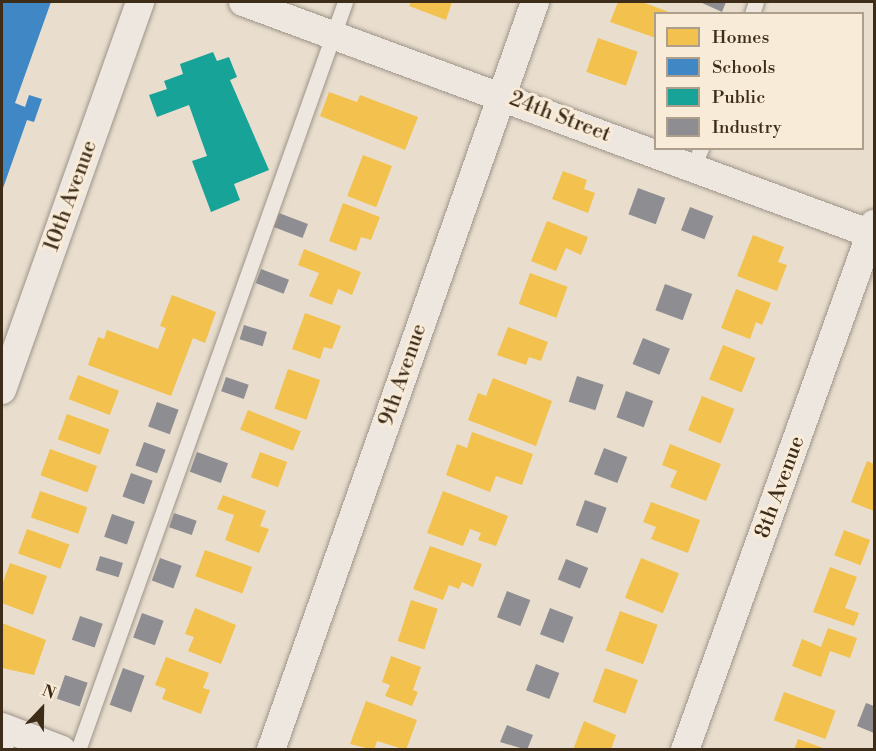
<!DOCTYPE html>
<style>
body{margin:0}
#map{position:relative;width:876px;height:751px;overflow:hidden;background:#e9dece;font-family:"Libre Bodoni",serif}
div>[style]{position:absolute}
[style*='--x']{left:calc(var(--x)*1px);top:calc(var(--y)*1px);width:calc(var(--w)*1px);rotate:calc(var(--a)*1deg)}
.homes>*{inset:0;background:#f2c14e;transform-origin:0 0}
.schools>*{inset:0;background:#3f88c5}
.public>*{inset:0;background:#17a398}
.industry>*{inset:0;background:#8d8d92;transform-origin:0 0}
.roads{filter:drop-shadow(0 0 2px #9d9488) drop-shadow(0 0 2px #9d9488)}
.lane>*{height:15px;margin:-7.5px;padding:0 7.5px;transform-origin:7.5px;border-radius:7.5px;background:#ede7df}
.street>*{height:28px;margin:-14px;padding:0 14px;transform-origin:14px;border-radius:14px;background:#ede7df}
span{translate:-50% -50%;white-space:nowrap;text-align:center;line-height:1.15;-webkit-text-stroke:6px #f8ebd8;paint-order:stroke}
.street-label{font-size:21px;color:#3d2c17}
.frame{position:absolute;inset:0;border:3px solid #3d2c17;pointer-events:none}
.legend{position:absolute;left:654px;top:12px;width:210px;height:138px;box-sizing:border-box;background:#f8ebd8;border:2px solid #ad9f8b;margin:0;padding:8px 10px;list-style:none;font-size:18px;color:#3d2c17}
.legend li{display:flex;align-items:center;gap:12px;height:30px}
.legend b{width:30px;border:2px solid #ad9f8b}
.north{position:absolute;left:12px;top:679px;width:60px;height:60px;-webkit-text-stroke:4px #f8ebd8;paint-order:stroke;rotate:22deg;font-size:16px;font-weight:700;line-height:24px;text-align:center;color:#3d2c17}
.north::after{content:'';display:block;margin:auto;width:21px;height:27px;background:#3d2c17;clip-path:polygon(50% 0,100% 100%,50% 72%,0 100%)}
</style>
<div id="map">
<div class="homes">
<div style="clip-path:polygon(411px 2px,452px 2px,446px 20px,409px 6px)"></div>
<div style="clip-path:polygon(618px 2px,642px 2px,674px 14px,656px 14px,656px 38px,610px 22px)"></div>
<div style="left:598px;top:38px;width:42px;height:36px;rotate:19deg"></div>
<div style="clip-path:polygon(329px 92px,357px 102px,360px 95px,418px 117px,405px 150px,320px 116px)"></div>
<div style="left:363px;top:155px;width:31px;height:44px;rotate:21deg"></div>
<div style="clip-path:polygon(563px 171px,587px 180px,584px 189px,595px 193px,588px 213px,552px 199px)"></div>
<div style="clip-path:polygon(343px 203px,380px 217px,371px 240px,361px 237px,356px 251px,329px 241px)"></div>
<div style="clip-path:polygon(547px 221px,588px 237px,581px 255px,566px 248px,556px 271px,531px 261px)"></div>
<div style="clip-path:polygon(753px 235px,784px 247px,778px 262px,787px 265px,777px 291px,737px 276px)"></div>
<div style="clip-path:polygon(304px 249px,361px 272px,352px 295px,338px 289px,332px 305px,309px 296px,319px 273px,298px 265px)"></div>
<div style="left:530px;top:273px;width:40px;height:33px;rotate:20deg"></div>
<div style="clip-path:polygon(736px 289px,771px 303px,762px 325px,756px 322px,750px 339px,721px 328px)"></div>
<div style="clip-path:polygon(172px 295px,216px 312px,205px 343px,193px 338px,171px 396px,88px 365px,98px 337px,104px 339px,107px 330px,158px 349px,166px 328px,160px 326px)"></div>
<div style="clip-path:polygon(305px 313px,341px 326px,332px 349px,324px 347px,320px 359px,292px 349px)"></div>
<div style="clip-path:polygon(508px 327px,548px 342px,541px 361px,529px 357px,526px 365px,497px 355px)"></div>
<div style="left:723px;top:345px;width:35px;height:37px;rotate:22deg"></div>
<div style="left:288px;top:369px;width:34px;height:42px;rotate:19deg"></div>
<div style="left:78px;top:375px;width:44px;height:26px;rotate:21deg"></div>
<div style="clip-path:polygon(493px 378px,552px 401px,536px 446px,468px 420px,478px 393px,486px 396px)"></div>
<div style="left:702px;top:396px;width:35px;height:37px;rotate:22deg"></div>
<div style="left:248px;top:410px;width:57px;height:21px;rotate:22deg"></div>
<div style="left:67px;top:414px;width:45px;height:27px;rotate:20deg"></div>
<div style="clip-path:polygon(472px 432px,533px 454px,522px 485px,496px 476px,490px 492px,446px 475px,457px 444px,467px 448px)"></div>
<div style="clip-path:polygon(670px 444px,721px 464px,706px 501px,670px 487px,677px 471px,662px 465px)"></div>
<div style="left:50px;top:449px;width:50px;height:28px;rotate:20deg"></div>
<div style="left:260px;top:452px;width:29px;height:27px;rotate:20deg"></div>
<div style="clip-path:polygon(867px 461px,874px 464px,874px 511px,851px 502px)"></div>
<div style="left:40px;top:491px;width:50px;height:28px;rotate:19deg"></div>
<div style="clip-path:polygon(443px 491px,508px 516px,496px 546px,478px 540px,481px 533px,470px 529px,463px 546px,427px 533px)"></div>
<div style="clip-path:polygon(223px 495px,266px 511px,260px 526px,269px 529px,259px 553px,225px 540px,234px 515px,217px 509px)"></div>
<div style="clip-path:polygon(651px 502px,700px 520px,688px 553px,651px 539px,656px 527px,643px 522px)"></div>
<div style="left:27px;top:529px;width:45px;height:26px;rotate:20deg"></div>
<div style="left:844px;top:530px;width:28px;height:27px;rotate:21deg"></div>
<div style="clip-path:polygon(430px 546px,482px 564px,473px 587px,462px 582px,459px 589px,449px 585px,443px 600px,413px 589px)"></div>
<div style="left:205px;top:550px;width:50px;height:28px;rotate:20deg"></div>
<div style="left:641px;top:558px;width:41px;height:43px;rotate:22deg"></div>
<div style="clip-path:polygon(10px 563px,47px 576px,33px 615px,2px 603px,2px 585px)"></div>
<div style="clip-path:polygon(830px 567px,857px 577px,845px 608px,859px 613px,854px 626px,813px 612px)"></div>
<div style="left:411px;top:600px;width:28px;height:43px;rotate:18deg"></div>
<div style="clip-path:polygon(195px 608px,236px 625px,221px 664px,188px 651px,194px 637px,185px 634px)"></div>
<div style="left:620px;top:611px;width:40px;height:42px;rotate:20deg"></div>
<div style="clip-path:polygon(2px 623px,46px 640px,34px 675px,2px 668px)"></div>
<div style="clip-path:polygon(828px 628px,857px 638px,850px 658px,830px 651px,821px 677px,792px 666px,802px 639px,821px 647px)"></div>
<div style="clip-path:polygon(391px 656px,421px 667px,413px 690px,418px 692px,412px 706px,385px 696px,390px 685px,382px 682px)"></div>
<div style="clip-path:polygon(166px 657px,209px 673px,203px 688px,210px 690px,201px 714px,162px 699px,166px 689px,155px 685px)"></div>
<div style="left:605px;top:668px;width:35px;height:36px;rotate:20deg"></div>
<div style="left:784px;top:692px;width:55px;height:30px;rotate:20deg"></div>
<div style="clip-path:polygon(366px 701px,417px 720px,406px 750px,377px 741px,374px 750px,350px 744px)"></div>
<div style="clip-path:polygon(584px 721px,616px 735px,611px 750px,573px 750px)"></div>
<div style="clip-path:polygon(798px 739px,826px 749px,826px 750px,794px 750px)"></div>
</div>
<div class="schools">
<div style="clip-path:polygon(2px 2px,51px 2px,15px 103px,25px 107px,29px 95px,42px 99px,34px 122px,27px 120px,2px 191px)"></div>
</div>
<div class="public">
<div style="clip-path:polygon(213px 52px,217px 61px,229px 57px,237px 77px,230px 80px,269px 170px,234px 184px,240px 200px,211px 212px,192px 161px,207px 156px,189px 105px,157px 117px,149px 95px,167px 89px,164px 81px,183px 74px,180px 64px)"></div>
</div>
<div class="industry">
<div style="clip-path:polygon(700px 2px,726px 2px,722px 12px)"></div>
<div style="left:638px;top:188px;width:29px;height:28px;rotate:20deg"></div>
<div style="left:690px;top:207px;width:25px;height:25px;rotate:21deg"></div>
<div style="left:279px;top:213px;width:31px;height:15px;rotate:21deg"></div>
<div style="left:261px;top:269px;width:30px;height:15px;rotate:21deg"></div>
<div style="left:665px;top:284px;width:29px;height:28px;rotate:20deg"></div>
<div style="left:244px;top:325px;width:24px;height:15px;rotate:17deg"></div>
<div style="left:643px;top:338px;width:29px;height:28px;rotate:22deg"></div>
<div style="left:577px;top:376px;width:28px;height:27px;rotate:18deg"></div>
<div style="left:226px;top:377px;width:24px;height:15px;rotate:19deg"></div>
<div style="left:626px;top:391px;width:29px;height:28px;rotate:20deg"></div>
<div style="left:157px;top:402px;width:23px;height:26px;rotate:20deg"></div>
<div style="left:144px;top:442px;width:23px;height:25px;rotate:20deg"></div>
<div style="left:604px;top:448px;width:25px;height:28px;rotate:21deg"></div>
<div style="left:197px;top:452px;width:33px;height:21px;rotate:20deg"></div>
<div style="left:131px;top:473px;width:23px;height:25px;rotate:20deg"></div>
<div style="left:585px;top:500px;width:23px;height:27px;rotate:20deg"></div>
<div style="left:174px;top:513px;width:24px;height:15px;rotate:19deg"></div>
<div style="left:112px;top:514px;width:24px;height:24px;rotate:19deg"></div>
<div style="left:100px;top:556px;width:24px;height:15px;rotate:17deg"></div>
<div style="left:160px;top:558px;width:23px;height:24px;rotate:20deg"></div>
<div style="left:566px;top:559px;width:24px;height:22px;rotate:22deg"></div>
<div style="left:507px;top:591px;width:25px;height:28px;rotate:21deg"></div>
<div style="left:550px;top:608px;width:25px;height:28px;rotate:21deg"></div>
<div style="left:142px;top:613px;width:23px;height:26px;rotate:20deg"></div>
<div style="left:80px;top:616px;width:24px;height:25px;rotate:19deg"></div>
<div style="left:536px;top:664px;width:25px;height:28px;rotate:21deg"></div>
<div style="left:123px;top:668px;width:23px;height:39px;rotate:20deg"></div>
<div style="left:65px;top:675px;width:24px;height:25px;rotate:19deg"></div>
<div style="clip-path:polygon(866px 703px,874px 706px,874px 733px,857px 726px)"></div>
<div style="clip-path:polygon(507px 725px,533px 735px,527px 750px,500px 742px)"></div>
</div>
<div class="roads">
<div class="lane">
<div style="--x:752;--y:14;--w:13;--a:-72"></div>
<div style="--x:693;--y:167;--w:21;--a:-67"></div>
<div style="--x:2;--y:732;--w:18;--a:77"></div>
<div style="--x:78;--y:750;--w:794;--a:-70.36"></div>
</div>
<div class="street">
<div style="--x:243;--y:2;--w:673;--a:20.27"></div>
<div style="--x:2;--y:390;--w:412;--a:-70.4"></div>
<div style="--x:2;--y:727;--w:64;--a:21"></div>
<div style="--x:271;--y:750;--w:793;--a:-70.56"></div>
<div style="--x:685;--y:750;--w:559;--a:-70.24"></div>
</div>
</div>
<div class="street-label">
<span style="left:560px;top:117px;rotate:21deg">24th Street</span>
<span style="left:71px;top:196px;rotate:-70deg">10th Avenue</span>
<span style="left:403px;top:375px;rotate:-71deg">9th Avenue</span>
<span style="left:780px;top:487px;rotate:-70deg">8th Avenue</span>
</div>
<div class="frame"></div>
<ul class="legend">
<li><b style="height:16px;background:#f2c14e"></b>Homes</li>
<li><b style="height:16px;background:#3f88c5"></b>Schools</li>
<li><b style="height:16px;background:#17a398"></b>Public</li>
<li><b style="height:16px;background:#8d8d92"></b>Industry</li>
</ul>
<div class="north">N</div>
</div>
